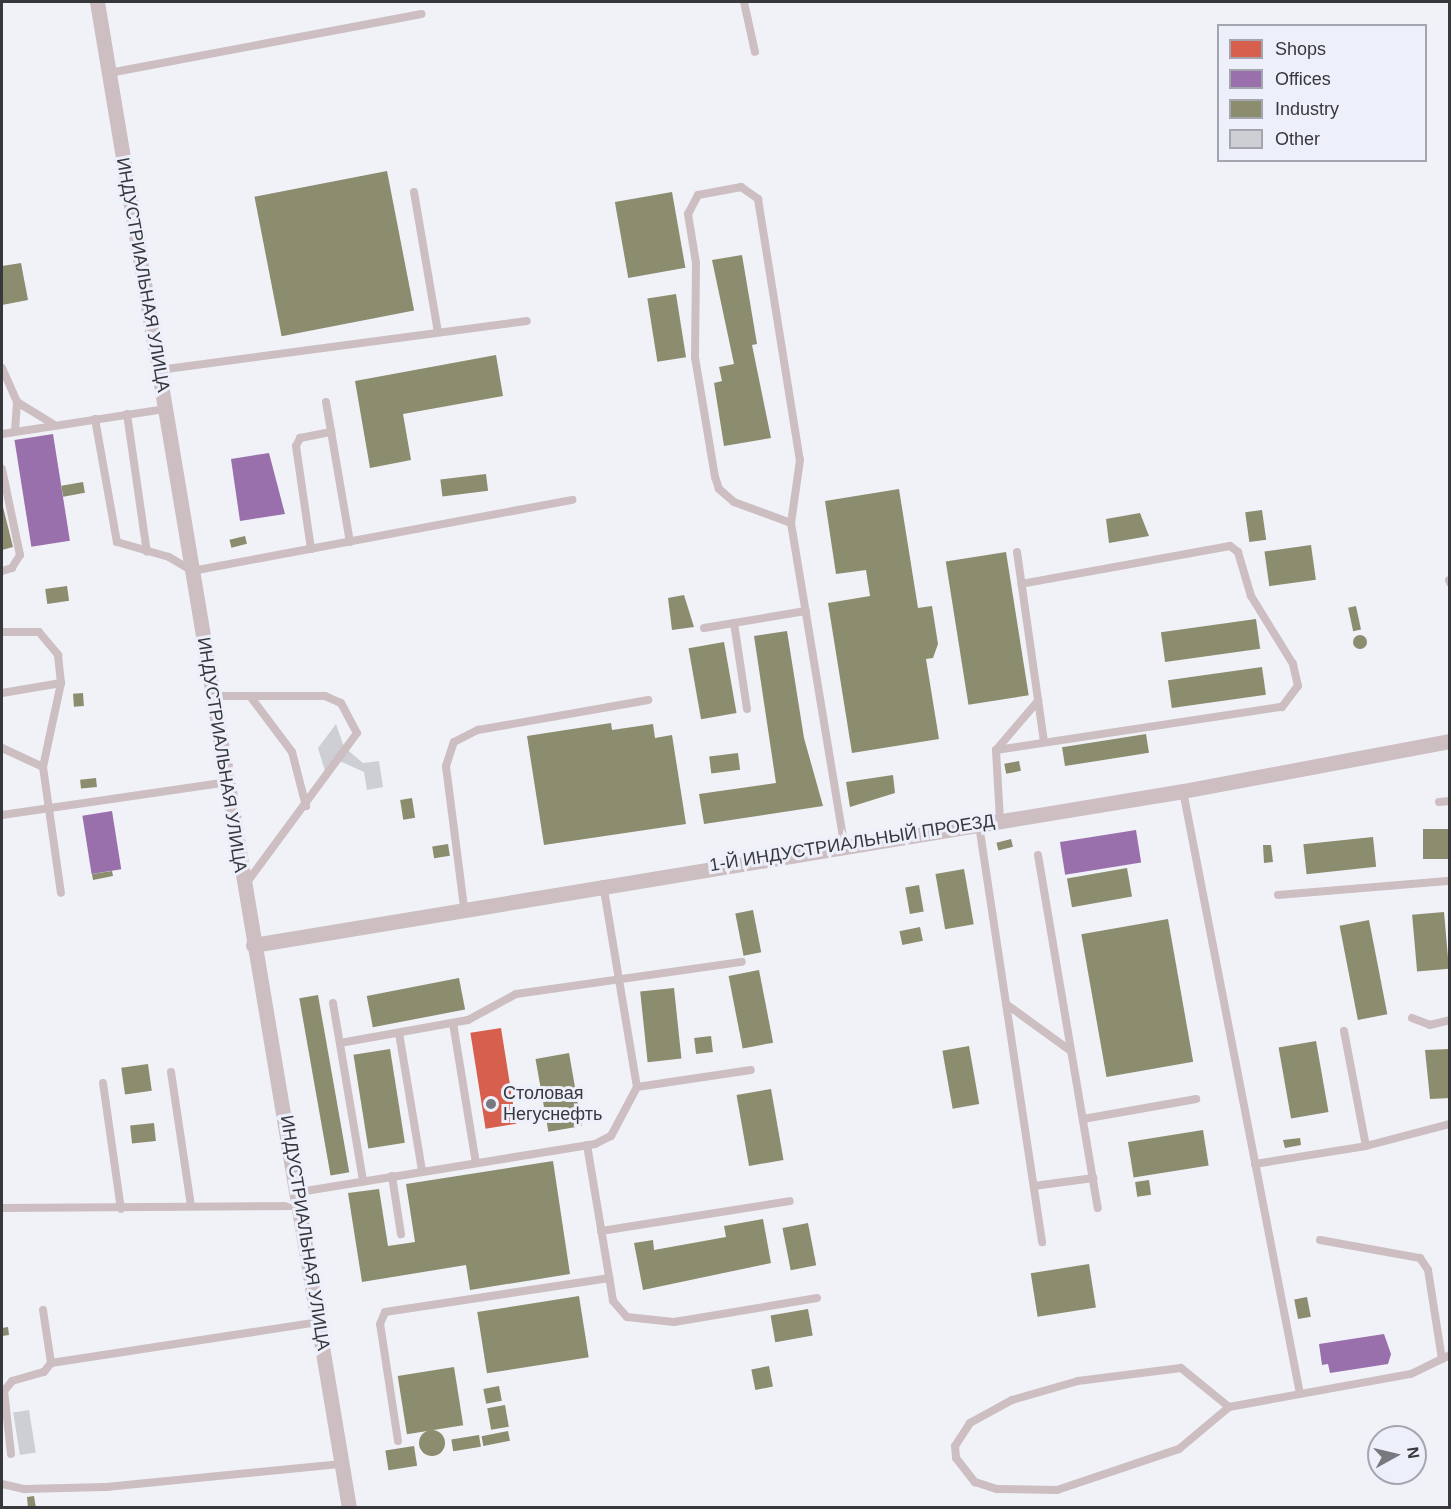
<!DOCTYPE html>
<meta charset="utf-8">
<style>
body{margin:0}
#map{position:relative;width:1451px;height:1509px;overflow:hidden;background:#f0f2f8;font-family:Arial,sans-serif}
div>[style]{position:absolute}
[style*='--x']{left:calc(var(--x)*1px);top:calc(var(--y)*1px);width:calc(var(--w)*1px);rotate:calc(var(--a)*1deg)}
.shops>*{inset:0;background:#d6604d;transform-origin:0 0}
.offices>*{inset:0;background:#9970ab;transform-origin:0 0}
.industry>*{inset:0;background:#8c8c6e;transform-origin:0 0}
.round{border-radius:50%}
.building>*{inset:0;background:#cdcfd4;transform-origin:0 0}
.service>*{height:8px;margin:-4px;padding:0 4px;transform-origin:4px;border-radius:4px;background:#cdbec1}
.minor>*{height:15px;margin:-7.5px;padding:0 7.5px;transform-origin:7.5px;border-radius:7.5px;background:#cdbec1}
.dots>*{width:16px;height:16px;translate:-50% -50%;box-sizing:border-box;border:3px solid #edf0fb;border-radius:50%}
span{translate:-50% -50%;white-space:nowrap;text-align:center;line-height:1.15;-webkit-text-stroke:6px #edf0fb;paint-order:stroke}
.street-label{font-size:18px;color:#37383c}
.poi-label{font-size:18px;color:#37383c}
.left{translate:0 -50%;text-align:left}
.frame{position:absolute;inset:0;border:3px solid #37383c;pointer-events:none}
.legend{position:absolute;left:1217px;top:24px;width:210px;height:138px;box-sizing:border-box;background:#edf0fb;border:2px solid #a4a6af;margin:0;padding:8px 10px;list-style:none;font-size:18px;color:#37383c}
.legend li{display:flex;align-items:center;gap:12px;height:30px}
.legend b{width:30px;border:2px solid #a4a6af}
.north{position:absolute;left:1367px;top:1425px;width:60px;height:60px;box-sizing:border-box;background:#edf0fb;border:2px solid #a4a6af;border-radius:50%;rotate:82deg;font-size:16px;font-weight:700;line-height:24px;text-align:center;color:#37383c}
.north::after{content:'';display:block;margin:auto;width:21px;height:27px;background:#78797e;clip-path:polygon(50% 0,100% 100%,50% 72%,0 100%)}
</style>
<div id="map">
<div class="shops">
<div style="left:501px;top:1028px;width:97px;height:31px;rotate:81deg"></div>
</div>
<div class="offices">
<div style="left:53px;top:434px;width:108px;height:39px;rotate:81deg"></div>
<div style="clip-path:polygon(269px 453px,285px 514px,240px 521px,231px 459px)"></div>
<div style="left:112px;top:811px;width:59px;height:30px;rotate:81deg"></div>
<div style="left:1136px;top:830px;width:33px;height:77px;rotate:81deg"></div>
<div style="clip-path:polygon(1384px 1334px,1391px 1354px,1388px 1364px,1330px 1373px,1328px 1364px,1322px 1365px,1319px 1344px)"></div>
</div>
<div class="industry">
<div style="left:387px;top:171px;width:142px;height:135px;rotate:79deg"></div>
<div style="left:672px;top:192px;width:77px;height:58px;rotate:80deg"></div>
<div style="clip-path:polygon(742px 255px,757px 344px,752px 345px,771px 438px,724px 446px,714px 383px,722px 381px,719px 367px,734px 364px,712px 260px)"></div>
<div style="clip-path:polygon(21px 263px,28px 300px,2px 305px,2px 266px)"></div>
<div style="left:676px;top:294px;width:64px;height:29px;rotate:81deg"></div>
<div style="clip-path:polygon(496px 355px,503px 396px,403px 414px,411px 460px,370px 468px,355px 381px)"></div>
<div style="left:486px;top:474px;width:17px;height:46px;rotate:83deg"></div>
<div style="left:83px;top:482px;width:11px;height:22px;rotate:80deg"></div>
<div style="clip-path:polygon(899px 489px,918px 608px,932px 606px,938px 644px,933px 658px,926px 659px,939px 739px,852px 753px,828px 603px,870px 596px,866px 570px,836px 574px,825px 501px)"></div>
<div style="clip-path:polygon(2px 503px,13px 547px,2px 550px)"></div>
<div style="left:1262px;top:510px;width:30px;height:17px;rotate:82deg"></div>
<div style="clip-path:polygon(1140px 513px,1149px 536px,1109px 543px,1106px 519px)"></div>
<div style="left:245px;top:536px;width:8px;height:16px;rotate:76deg"></div>
<div style="left:1311px;top:545px;width:35px;height:47px;rotate:82deg"></div>
<div style="left:1006px;top:552px;width:145px;height:61px;rotate:81deg"></div>
<div style="left:67px;top:586px;width:15px;height:22px;rotate:82deg"></div>
<div style="clip-path:polygon(684px 595px,694px 627px,672px 630px,668px 598px)"></div>
<div style="left:1356px;top:606px;width:24px;height:8px;rotate:78deg"></div>
<div style="left:1256px;top:619px;width:30px;height:96px;rotate:82deg"></div>
<div style="clip-path:polygon(787px 631px,804px 738px,823px 806px,704px 824px,699px 794px,776px 783px,754px 636px)"></div>
<div class="round" style="left:1353px;top:635px;width:14px;height:14px"></div>
<div style="left:724px;top:642px;width:72px;height:36px;rotate:80deg"></div>
<div style="left:1262px;top:667px;width:28px;height:95px;rotate:82deg"></div>
<div style="left:83px;top:693px;width:13px;height:10px;rotate:86deg"></div>
<div style="clip-path:polygon(611px 723px,612px 730px,653px 724px,655px 738px,672px 735px,686px 824px,544px 845px,527px 736px)"></div>
<div style="left:1146px;top:734px;width:19px;height:85px;rotate:81deg"></div>
<div style="left:738px;top:753px;width:17px;height:29px;rotate:83deg"></div>
<div style="left:1019px;top:761px;width:10px;height:15px;rotate:79deg"></div>
<div style="clip-path:polygon(893px 775px,895px 793px,850px 807px,846px 782px)"></div>
<div style="left:96px;top:778px;width:9px;height:16px;rotate:84deg"></div>
<div style="left:412px;top:798px;width:20px;height:12px;rotate:81deg"></div>
<div style="left:1450px;top:829px;width:30px;height:27px;rotate:90deg"></div>
<div style="left:1373px;top:837px;width:30px;height:70px;rotate:84deg"></div>
<div style="left:1011px;top:839px;width:8px;height:15px;rotate:76deg"></div>
<div style="left:448px;top:844px;width:12px;height:16px;rotate:81deg"></div>
<div style="clip-path:polygon(1263px 845px,1271px 845px,1273px 862px,1264px 863px)"></div>
<div style="left:1127px;top:868px;width:29px;height:61px;rotate:80deg"></div>
<div style="left:964px;top:869px;width:56px;height:29px;rotate:80deg"></div>
<div style="clip-path:polygon(112px 871px,113px 876px,93px 880px,92px 874px)"></div>
<div style="left:919px;top:885px;width:27px;height:14px;rotate:80deg"></div>
<div style="left:753px;top:910px;width:43px;height:18px;rotate:79deg"></div>
<div style="left:1444px;top:912px;width:57px;height:32px;rotate:85deg"></div>
<div style="left:1168px;top:919px;width:145px;height:88px;rotate:80deg"></div>
<div style="left:1369px;top:920px;width:96px;height:30px;rotate:79deg"></div>
<div style="left:920px;top:927px;width:14px;height:21px;rotate:78deg"></div>
<div style="left:759px;top:970px;width:74px;height:31px;rotate:79deg"></div>
<div style="left:459px;top:978px;width:32px;height:94px;rotate:79deg"></div>
<div style="left:674px;top:988px;width:71px;height:34px;rotate:84deg"></div>
<div style="left:318px;top:995px;width:180px;height:19px;rotate:80deg"></div>
<div style="left:711px;top:1036px;width:16px;height:17px;rotate:83deg"></div>
<div style="left:1316px;top:1041px;width:72px;height:38px;rotate:80deg"></div>
<div style="left:969px;top:1046px;width:59px;height:27px;rotate:80deg"></div>
<div style="left:390px;top:1049px;width:95px;height:37px;rotate:81deg"></div>
<div style="clip-path:polygon(1450px 1049px,1450px 1098px,1430px 1099px,1425px 1050px)"></div>
<div style="left:569px;top:1053px;width:74px;height:34px;rotate:80deg"></div>
<div style="left:148px;top:1064px;width:27px;height:27px;rotate:82deg"></div>
<div style="left:771px;top:1089px;width:72px;height:35px;rotate:80deg"></div>
<div style="left:154px;top:1123px;width:18px;height:24px;rotate:84deg"></div>
<div style="left:1203px;top:1130px;width:36px;height:76px;rotate:81deg"></div>
<div style="clip-path:polygon(1300px 1138px,1301px 1145px,1285px 1148px,1283px 1140px)"></div>
<div style="clip-path:polygon(553px 1161px,570px 1274px,470px 1290px,466px 1265px,362px 1282px,348px 1193px,379px 1189px,388px 1246px,415px 1242px,406px 1184px)"></div>
<div style="left:1149px;top:1180px;width:15px;height:14px;rotate:82deg"></div>
<div style="clip-path:polygon(763px 1219px,771px 1263px,643px 1290px,634px 1243px,653px 1240px,654px 1250px,726px 1237px,724px 1226px)"></div>
<div style="left:808px;top:1223px;width:43px;height:26px;rotate:79deg"></div>
<div style="left:1089px;top:1264px;width:44px;height:59px;rotate:81deg"></div>
<div style="left:579px;top:1296px;width:62px;height:103px;rotate:81deg"></div>
<div style="left:1307px;top:1297px;width:20px;height:13px;rotate:79deg"></div>
<div style="left:808px;top:1309px;width:27px;height:38px;rotate:80deg"></div>
<div style="clip-path:polygon(8px 1327px,9px 1335px,2px 1336px,2px 1328px)"></div>
<div style="left:769px;top:1366px;width:21px;height:18px;rotate:79deg"></div>
<div style="left:454px;top:1367px;width:59px;height:57px;rotate:81deg"></div>
<div style="left:499px;top:1386px;width:15px;height:16px;rotate:79deg"></div>
<div style="left:505px;top:1405px;width:22px;height:18px;rotate:80deg"></div>
<div class="round" style="left:419px;top:1430px;width:26px;height:26px"></div>
<div style="left:508px;top:1431px;width:10px;height:27px;rotate:79deg"></div>
<div style="left:479px;top:1435px;width:12px;height:28px;rotate:81deg"></div>
<div style="left:414px;top:1446px;width:20px;height:29px;rotate:81deg"></div>
<div style="clip-path:polygon(34px 1496px,36px 1508px,28px 1508px,27px 1497px)"></div>
</div>
<div class="building">
<div style="clip-path:polygon(336px 724px,344px 747px,363px 763px,379px 761px,383px 787px,367px 790px,364px 772px,335px 759px,325px 771px,318px 748px)"></div>
<div style="left:29px;top:1410px;width:43px;height:16px;rotate:81deg"></div>
</div>
<div class="service">
<div style="--x:744;--y:2;--w:51;--a:77.6"></div>
<div style="--x:109;--y:73;--w:318;--a:-10.7"></div>
<div style="--x:414;--y:192;--w:142;--a:80.3"></div>
<div style="--x:2;--y:368;--w:37;--a:66"></div>
<div style="--x:17;--y:402;--w:42;--a:31.4"></div>
<div style="--x:159;--y:370;--w:371;--a:-7.6"></div>
<div style="--x:326;--y:402;--w:142;--a:80.3"></div>
<div style="--x:127;--y:414;--w:139;--a:81.8"></div>
<div style="--x:95;--y:419;--w:125;--a:79.9"></div>
<div style="--x:117;--y:542;--w:54;--a:16.1"></div>
<div style="--x:169;--y:557;--w:27;--a:31"></div>
<div style="--x:192;--y:571;--w:387;--a:-10.6"></div>
<div style="--x:15;--y:431;--w:29;--a:-86"></div>
<div style="--x:2;--y:434;--w:166;--a:-8.7"></div>
<div style="--x:2;--y:469;--w:88;--a:78.2"></div>
<div style="--x:20;--y:555;--w:15;--a:122"></div>
<div style="--x:12;--y:568;--w:10;--a:163"></div>
<div style="--x:791;--y:523;--w:61;--a:-159.8"></div>
<div style="--x:734;--y:502;--w:20;--a:-139"></div>
<div style="--x:719;--y:489;--w:13;--a:-108"></div>
<div style="--x:715;--y:477;--w:121;--a:-99.5"></div>
<div style="--x:695;--y:358;--w:95;--a:-89.4"></div>
<div style="--x:696;--y:263;--w:50;--a:-99.3"></div>
<div style="--x:688;--y:214;--w:21;--a:-62"></div>
<div style="--x:698;--y:195;--w:44;--a:-10.5"></div>
<div style="--x:741;--y:187;--w:21;--a:35"></div>
<div style="--x:758;--y:199;--w:264;--a:80.9"></div>
<div style="--x:800;--y:460;--w:64;--a:98.1"></div>
<div style="--x:791;--y:523;--w:325;--a:80.6"></div>
<div style="--x:311;--y:549;--w:104;--a:-98.3"></div>
<div style="--x:296;--y:446;--w:9;--a:-63"></div>
<div style="--x:300;--y:438;--w:32;--a:-11"></div>
<div style="--x:1017;--y:552;--w:192;--a:81.9"></div>
<div style="--x:1449;--y:580;--w:3;--a:72"></div>
<div style="--x:734;--y:623;--w:87;--a:81.4"></div>
<div style="--x:704;--y:628;--w:103;--a:-9.5"></div>
<div style="--x:2;--y:632;--w:37;--a:0"></div>
<div style="--x:39;--y:632;--w:30;--a:50"></div>
<div style="--x:58;--y:655;--w:28;--a:84"></div>
<div style="--x:61;--y:683;--w:86;--a:102.1"></div>
<div style="--x:43;--y:767;--w:127;--a:81.9"></div>
<div style="--x:2;--y:693;--w:60;--a:-9.6"></div>
<div style="--x:213;--y:696;--w:112;--a:0"></div>
<div style="--x:325;--y:696;--w:17;--a:24"></div>
<div style="--x:341;--y:703;--w:34;--a:62"></div>
<div style="--x:357;--y:733;--w:189;--a:126.4"></div>
<div style="--x:250;--y:696;--w:70;--a:53.1"></div>
<div style="--x:292;--y:752;--w:56;--a:75.5"></div>
<div style="--x:2;--y:748;--w:45;--a:24.9"></div>
<div style="--x:996;--y:750;--w:65;--a:-49.4"></div>
<div style="--x:1183;--y:791;--w:614;--a:79.02"></div>
<div style="--x:1439;--y:802;--w:11;--a:-5"></div>
<div style="--x:2;--y:815;--w:227;--a:-8.3"></div>
<div style="--x:1000;--y:820;--w:70;--a:-93.3"></div>
<div style="--x:996;--y:750;--w:289;--a:-8.6"></div>
<div style="--x:1282;--y:707;--w:26;--a:-53"></div>
<div style="--x:1298;--y:686;--w:23;--a:-103"></div>
<div style="--x:1293;--y:664;--w:80;--a:-121.7"></div>
<div style="--x:1251;--y:596;--w:46;--a:-106.5"></div>
<div style="--x:1238;--y:552;--w:10;--a:-143"></div>
<div style="--x:1230;--y:546;--w:212;--a:169.7"></div>
<div style="--x:979;--y:825;--w:422;--a:81.4"></div>
<div style="--x:1038;--y:855;--w:358;--a:80.4"></div>
<div style="--x:603;--y:884;--w:206;--a:80.5"></div>
<div style="--x:637;--y:1087;--w:115;--a:-8.5"></div>
<div style="--x:1278;--y:895;--w:173;--a:-4.7"></div>
<div style="--x:464;--y:907;--w:142;--a:-97.3"></div>
<div style="--x:446;--y:766;--w:25;--a:-72"></div>
<div style="--x:454;--y:742;--w:27;--a:-27"></div>
<div style="--x:478;--y:730;--w:173;--a:-10"></div>
<div style="--x:333;--y:1003;--w:181;--a:80.4"></div>
<div style="--x:1006;--y:1004;--w:80;--a:35.9"></div>
<div style="--x:1412;--y:1018;--w:19;--a:21"></div>
<div style="--x:1430;--y:1025;--w:21;--a:-14"></div>
<div style="--x:453;--y:1023;--w:142;--a:80.7"></div>
<div style="--x:1344;--y:1031;--w:117;--a:79.2"></div>
<div style="--x:399;--y:1033;--w:140;--a:80.5"></div>
<div style="--x:340;--y:1043;--w:130;--a:-10.2"></div>
<div style="--x:468;--y:1020;--w:55;--a:-28.4"></div>
<div style="--x:516;--y:994;--w:228;--a:-8.1"></div>
<div style="--x:171;--y:1072;--w:135;--a:81.5"></div>
<div style="--x:103;--y:1083;--w:127;--a:81.9"></div>
<div style="--x:1083;--y:1119;--w:115;--a:-10"></div>
<div style="--x:587;--y:1145;--w:158;--a:80.5"></div>
<div style="--x:613;--y:1301;--w:21;--a:49"></div>
<div style="--x:627;--y:1317;--w:47;--a:6.1"></div>
<div style="--x:674;--y:1322;--w:145;--a:-9.5"></div>
<div style="--x:1255;--y:1164;--w:112;--a:-9.2"></div>
<div style="--x:1366;--y:1146;--w:87;--a:-14.7"></div>
<div style="--x:392;--y:1176;--w:59;--a:81.2"></div>
<div style="--x:1034;--y:1186;--w:60;--a:-7.7"></div>
<div style="--x:299;--y:1192;--w:300;--a:-9.2"></div>
<div style="--x:595;--y:1144;--w:18;--a:-27"></div>
<div style="--x:611;--y:1136;--w:55;--a:-62"></div>
<div style="--x:2;--y:1208;--w:298;--a:-0.4"></div>
<div style="--x:601;--y:1231;--w:191;--a:-9"></div>
<div style="--x:1320;--y:1240;--w:102;--a:10.2"></div>
<div style="--x:1420;--y:1258;--w:14;--a:56"></div>
<div style="--x:1428;--y:1270;--w:90;--a:81.1"></div>
<div style="--x:43;--y:1310;--w:54;--a:81.4"></div>
<div style="--x:1229;--y:1407;--w:62;--a:-140.9"></div>
<div style="--x:1181;--y:1368;--w:104;--a:172.8"></div>
<div style="--x:1078;--y:1381;--w:69;--a:163.9"></div>
<div style="--x:1012;--y:1400;--w:48;--a:151.3"></div>
<div style="--x:970;--y:1423;--w:27;--a:123"></div>
<div style="--x:955;--y:1446;--w:12;--a:85"></div>
<div style="--x:956;--y:1458;--w:31;--a:52"></div>
<div style="--x:975;--y:1482;--w:23;--a:18"></div>
<div style="--x:997;--y:1489;--w:60;--a:1"></div>
<div style="--x:1057;--y:1490;--w:129;--a:-18.6"></div>
<div style="--x:1179;--y:1449;--w:65;--a:-40"></div>
<div style="--x:1229;--y:1407;--w:185;--a:-10.3"></div>
<div style="--x:1411;--y:1374;--w:43;--a:-26"></div>
<div style="--x:398;--y:1441;--w:118;--a:-98.7"></div>
<div style="--x:380;--y:1324;--w:13;--a:-67"></div>
<div style="--x:385;--y:1312;--w:227;--a:-8.6"></div>
<div style="--x:11;--y:1454;--w:63;--a:-96.3"></div>
<div style="--x:4;--y:1391;--w:13;--a:-51"></div>
<div style="--x:12;--y:1381;--w:33;--a:-16"></div>
<div style="--x:44;--y:1372;--w:11;--a:-52"></div>
<div style="--x:51;--y:1363;--w:270;--a:-8.7"></div>
<div style="--x:2;--y:1484;--w:23;--a:13"></div>
<div style="--x:24;--y:1489;--w:82;--a:-1.4"></div>
<div style="--x:106;--y:1487;--w:237;--a:-5.6"></div>
</div>
<div class="minor">
<div style="--x:97;--y:2;--w:1527;--a:80.5"></div>
<div style="--x:253;--y:945;--w:943;--a:-9.4"></div>
<div style="--x:1183;--y:791;--w:272;--a:-10.6"></div>
</div>
<div class="dots">
<div style="left:491px;top:1104px;background:#78797e"></div>
</div>
<div class="street-label">
<span style="left:143px;top:275px;rotate:80deg">ИНДУСТРИАЛЬНАЯ УЛИЦА</span>
<span style="left:222px;top:755px;rotate:81deg">ИНДУСТРИАЛЬНАЯ УЛИЦА</span>
<span style="left:852px;top:843px;rotate:-9deg">1-Й ИНДУСТРИАЛЬНЫЙ ПРОЕЗД</span>
<span style="left:305px;top:1233px;rotate:81deg">ИНДУСТРИАЛЬНАЯ УЛИЦА</span>
</div>
<div class="poi-label">
<span class="left" style="left:503px;top:1104px">Столовая<br>Негуснефть</span>
</div>
<div class="frame"></div>
<ul class="legend">
<li><b style="height:16px;background:#d6604d"></b>Shops</li>
<li><b style="height:16px;background:#9970ab"></b>Offices</li>
<li><b style="height:16px;background:#8c8c6e"></b>Industry</li>
<li><b style="height:16px;background:#cdcfd4"></b>Other</li>
</ul>
<div class="north">N</div>
</div>
